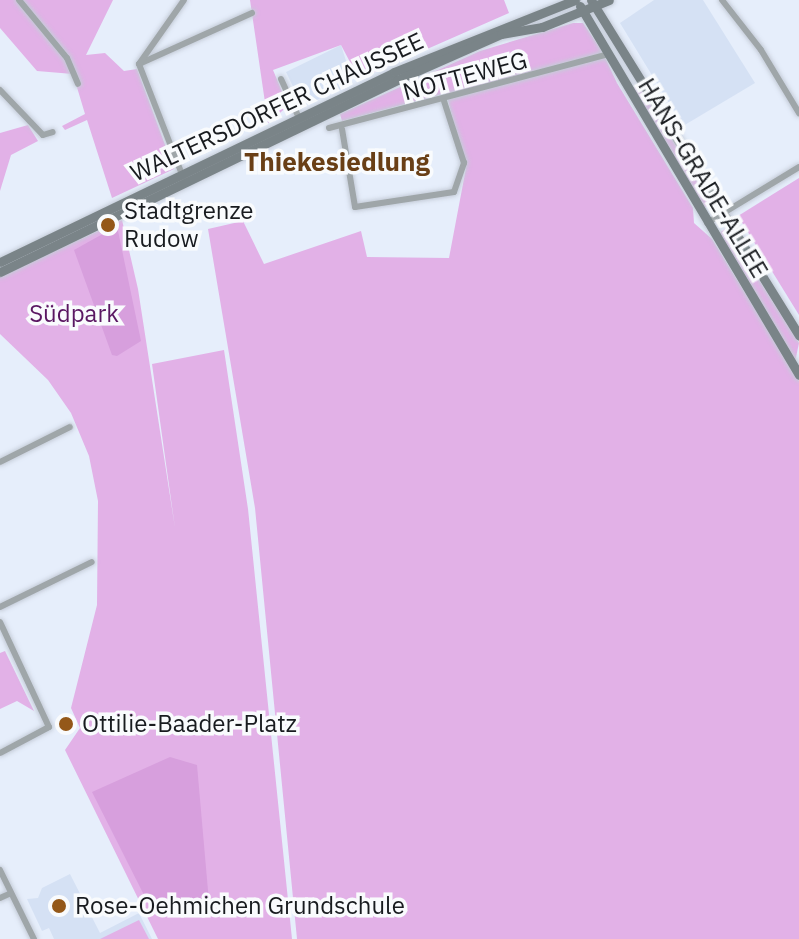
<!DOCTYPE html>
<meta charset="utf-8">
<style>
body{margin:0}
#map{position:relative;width:799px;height:939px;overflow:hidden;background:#e6eefb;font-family:"IBM Plex Sans",sans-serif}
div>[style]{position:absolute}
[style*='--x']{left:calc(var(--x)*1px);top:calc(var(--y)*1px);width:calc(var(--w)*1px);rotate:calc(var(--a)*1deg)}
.built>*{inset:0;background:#d5e1f4}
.green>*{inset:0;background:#e2b1e7;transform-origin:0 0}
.forest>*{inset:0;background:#d79fdd}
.roads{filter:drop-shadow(0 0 2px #c5ccd8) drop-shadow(0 0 2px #c5ccd8)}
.street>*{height:6px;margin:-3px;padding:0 3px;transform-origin:3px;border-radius:3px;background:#9fa6a9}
.secondary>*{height:9px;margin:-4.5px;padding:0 4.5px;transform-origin:4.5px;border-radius:4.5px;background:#7a8488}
.dots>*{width:22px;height:22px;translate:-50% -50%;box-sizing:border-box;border:4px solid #f9fbfd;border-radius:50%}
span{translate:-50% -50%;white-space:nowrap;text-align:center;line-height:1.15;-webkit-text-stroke:7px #f9fbfd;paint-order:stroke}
.street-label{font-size:24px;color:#181b1f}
.poi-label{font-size:24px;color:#181b1f}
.left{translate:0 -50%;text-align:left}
.park-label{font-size:24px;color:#5a1762}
.neighbourhood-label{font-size:26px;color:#693f16;font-weight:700}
</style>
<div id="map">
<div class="built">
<div style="clip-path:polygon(654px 0,703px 0,755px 83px,683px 126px,620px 23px)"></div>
<div style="clip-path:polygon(341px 45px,353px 83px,308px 104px,300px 101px,286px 72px)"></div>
<div style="clip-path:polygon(70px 874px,100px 933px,139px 913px,152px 939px,54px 939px,49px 928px,42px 931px,27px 899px,38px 898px,42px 888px)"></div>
</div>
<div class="green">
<div style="clip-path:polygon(0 0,113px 0,86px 55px,105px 53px,124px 71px,137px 69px,174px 169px,112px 198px,87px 120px,65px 130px,62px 126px,85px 114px,73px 74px,37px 71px,0 28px)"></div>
<div style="clip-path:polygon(250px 0,504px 0,509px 13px,359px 79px,341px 45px,273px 70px,288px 106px,268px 123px)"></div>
<div style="clip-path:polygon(573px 23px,583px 23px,602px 51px,617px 83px,693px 208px,694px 223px,712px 239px,799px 381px,799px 939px,297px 939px,255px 508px,208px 229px,243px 221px,264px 264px,361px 231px,367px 257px,449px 258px,466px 168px,446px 93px,342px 121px,340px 114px,480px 51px)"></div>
<div style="left:640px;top:84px;width:139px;height:12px;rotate:58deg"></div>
<div style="clip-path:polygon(28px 125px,38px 141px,11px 155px,0 191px,0 133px)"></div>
<div style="clip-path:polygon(799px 178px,799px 315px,738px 216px)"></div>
<div style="clip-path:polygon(122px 220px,138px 289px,175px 528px,152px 364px,224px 350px,248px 509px,292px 939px,158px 939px,65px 750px,80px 728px,71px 708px,97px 605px,98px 501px,89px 456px,71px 413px,48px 380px,0 334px,0 276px)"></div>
<div style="clip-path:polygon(726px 228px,799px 343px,795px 362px,717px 235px)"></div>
<div style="clip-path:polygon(5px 651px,34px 711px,17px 701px,0 709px,0 653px)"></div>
<div style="clip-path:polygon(139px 920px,149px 939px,100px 939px)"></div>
</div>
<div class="forest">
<div style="clip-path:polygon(117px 226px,141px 341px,117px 356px,112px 355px,74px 250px)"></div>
<div style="clip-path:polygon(170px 757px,197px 765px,209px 902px,146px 899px,92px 792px)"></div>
</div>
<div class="roads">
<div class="street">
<div style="--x:19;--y:0;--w:75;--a:50.4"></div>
<div style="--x:67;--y:58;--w:28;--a:67"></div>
<div style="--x:722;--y:0;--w:63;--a:52"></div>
<div style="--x:761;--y:50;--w:74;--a:58.9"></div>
<div style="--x:139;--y:64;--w:124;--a:-24.3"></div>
<div style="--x:281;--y:79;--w:43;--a:65.2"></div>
<div style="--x:0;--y:90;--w:62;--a:46.3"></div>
<div style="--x:43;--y:135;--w:10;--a:-17"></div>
<div style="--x:329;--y:128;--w:290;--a:-14.8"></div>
<div style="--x:342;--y:129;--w:79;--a:80.5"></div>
<div style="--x:355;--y:207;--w:100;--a:-8.6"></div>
<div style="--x:454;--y:192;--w:31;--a:-71"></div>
<div style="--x:464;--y:163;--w:65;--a:-107.9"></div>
<div style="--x:183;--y:177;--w:121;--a:-111.3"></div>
<div style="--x:139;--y:64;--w:78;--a:-54.9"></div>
<div style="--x:707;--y:223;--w:108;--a:-31.3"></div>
<div style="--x:0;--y:462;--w:78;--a:-26.6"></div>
<div style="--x:0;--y:607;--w:102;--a:-26.1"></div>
<div style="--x:0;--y:622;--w:116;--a:65"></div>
<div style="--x:49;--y:727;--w:55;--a:152"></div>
<div style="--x:0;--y:870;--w:77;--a:63.8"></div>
<div style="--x:0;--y:898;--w:12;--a:-24"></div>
</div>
<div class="secondary">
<div style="--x:591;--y:0;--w:395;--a:58.2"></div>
<div style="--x:580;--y:6;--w:429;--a:59.3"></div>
<div style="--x:0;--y:262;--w:437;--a:-25.7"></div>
<div style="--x:394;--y:72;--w:195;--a:-21.7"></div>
<div style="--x:0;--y:272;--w:441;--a:-25.8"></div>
<div style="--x:397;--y:80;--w:114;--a:-23.9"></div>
<div style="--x:501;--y:34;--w:42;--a:-9.7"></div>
<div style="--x:542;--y:27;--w:72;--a:-21.9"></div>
</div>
</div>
<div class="dots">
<div style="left:108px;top:225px;background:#945819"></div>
<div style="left:66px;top:724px;background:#945819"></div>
<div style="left:59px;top:906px;background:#945819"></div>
</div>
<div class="street-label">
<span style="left:465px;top:76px;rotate:-15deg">NOTTEWEG</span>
<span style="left:277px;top:107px;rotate:-25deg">WALTERSDORFER CHAUSSEE</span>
<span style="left:703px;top:178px;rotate:59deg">HANS-GRADE-ALLEE</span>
</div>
<div class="poi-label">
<span class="left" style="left:124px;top:225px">Stadtgrenze<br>Rudow</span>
<span class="left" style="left:82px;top:724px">Ottilie-Baader-Platz</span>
<span class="left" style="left:75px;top:906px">Rose-Oehmichen Grundschule</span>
</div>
<div class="park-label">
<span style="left:74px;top:314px">Südpark</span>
</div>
<div class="neighbourhood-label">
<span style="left:337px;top:162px">Thiekesiedlung</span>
</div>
</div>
